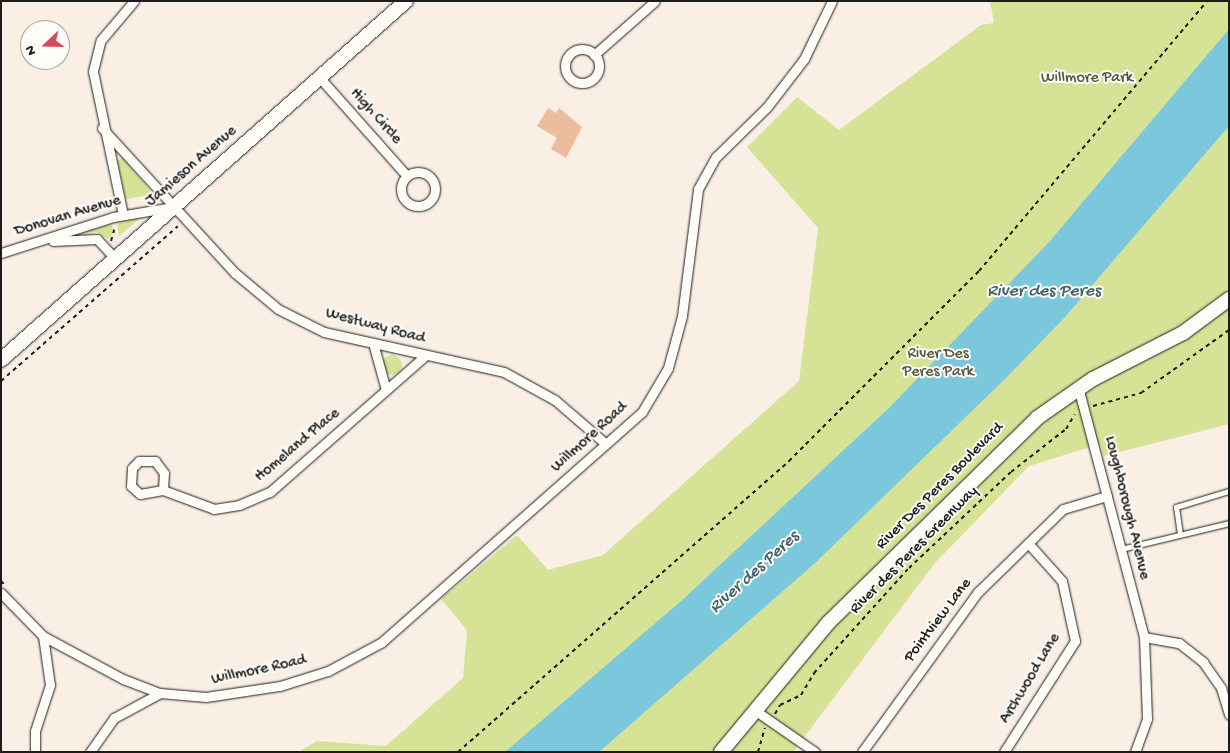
<!DOCTYPE html>
<style>
body{margin:0}
#map{position:relative;width:1230px;height:753px;overflow:hidden;background:#faefe5;font-family:"Gochi Hand",sans-serif}
div>[style]{position:absolute}
[style*='--x']{left:calc(var(--x)*1px);top:calc(var(--y)*1px);width:calc(var(--w)*1px);rotate:calc(var(--a)*1deg)}
.green>*{inset:0;background:#d6e396}
.round{border-radius:50%}
.water>*{inset:0;background:#7bc7db}
.building>*{inset:0;background:#edbb9e}
.path>*{height:2px;margin-top:-1px;transform-origin:0;background:repeating-linear-gradient(90deg,#1c1c1c 0 4px,transparent 0 8px)}
.roads{filter:drop-shadow(0 0 1px #1c1c1c) drop-shadow(0 0 1px #1c1c1c)}
.service>*{height:4.5px;margin:-2.25px;padding:0 2.25px;transform-origin:2.25px;border-radius:2.25px;background:#fdfcf7}
.minor>*{height:9px;margin:-4.5px;padding:0 4.5px;transform-origin:4.5px;border-radius:4.5px;background:#fdfcf7}
.minor>.ring{margin:-4.5px;padding:0;box-sizing:content-box;background:none;border:9px solid #fdfcf7;border-radius:50%}
.secondary>*{height:14px;margin:-7px;padding:0 7px;transform-origin:7px;border-radius:7px;background:#fdfcf7}
span{translate:-50% -50%;white-space:nowrap;text-align:center;line-height:1.15;-webkit-text-stroke:4px #fdfcf7;paint-order:stroke}
.park-label{font-size:16px;color:#545841}
.street-label{font-size:16px;color:#1c1c1c}
.water-label{font-size:18px;color:#426068;font-style:italic}
.frame{position:absolute;inset:0;border:2px solid #1c1c1c;pointer-events:none}
.north{position:absolute;left:20px;top:20px;width:50px;height:50px;box-sizing:border-box;background:#fdfcf7;border:1px solid #a3a29f;border-radius:50%;rotate:249deg;font-size:14px;font-weight:700;line-height:20px;text-align:center;color:#1c1c1c}
.north::after{content:'';display:block;margin:auto;width:18px;height:22px;background:#d1495b;clip-path:polygon(50% 0,100% 100%,50% 72%,0 100%)}
</style>
<div id="map">
<div class="green">
<div style="clip-path:polygon(990px 1px,1229px 1px,1229px 29px,1113px 168px,1066px 316px,1229px 126px,1229px 424px,1104px 456px,1100px 444px,1029px 466px,935px 563px,793px 752px,298px 752px,317px 741px,386px 746px,463px 678px,467px 630px,441px 599px,517px 535px,548px 570px,603px 555px,799px 381px,818px 228px,747px 147px,797px 97px,839px 130px,981px 25px,994px 23px)"></div>
<div style="clip-path:polygon(122px 157px,150px 190px,150px 195px,126px 199px,117px 161px)"></div>
<div style="clip-path:polygon(140px 218px,119px 236px,119px 237px,117px 223px)"></div>
<div style="clip-path:polygon(112px 224px,113px 234px,108px 239px,97px 232px,81px 233px)"></div>
<div class="round" style="left:382px;top:355px;width:20px;height:20px"></div>
</div>
<div class="water">
<div style="clip-path:polygon(1229px 29px,1229px 126px,1066px 316px,1006px 378px,814px 564px,599px 752px,505px 752px,680px 602px,889px 408px,1049px 242px)"></div>
</div>
<div class="building">
<div style="clip-path:polygon(548px 108px,556px 113px,559px 108px,582px 127px,566px 158px,551px 149px,557px 138px,537px 126px)"></div>
</div>
<div class="path">
<div style="--x:111;--y:241;--w:15;--a:-74"></div>
<div style="--x:1;--y:381;--w:235;--a:-41.2"></div>
<div style="--x:1093;--y:406;--w:50;--a:-15.2"></div>
<div style="--x:1141;--y:393;--w:108;--a:-35.6"></div>
<div style="--x:1;--y:581;--w:6;--a:45"></div>
<div style="--x:775;--y:714;--w:10;--a:-61"></div>
<div style="--x:780;--y:705;--w:23;--a:-25"></div>
<div style="--x:801;--y:695;--w:26;--a:-59"></div>
<div style="--x:814;--y:673;--w:142;--a:-47.9"></div>
<div style="--x:909;--y:568;--w:140;--a:-43.3"></div>
<div style="--x:1011;--y:472;--w:70;--a:-38"></div>
<div style="--x:1066;--y:429;--w:17;--a:-59"></div>
<div style="--x:458;--y:752;--w:441;--a:-41.3"></div>
<div style="--x:789;--y:461;--w:269;--a:-45"></div>
<div style="--x:979;--y:271;--w:353;--a:-49.8"></div>
<div style="--x:758;--y:752;--w:25;--a:-74"></div>
</div>
<div class="roads">
<div class="service">
<div style="--x:1180;--y:535;--w:28;--a:-98"></div>
<div style="--x:1176;--y:507;--w:55;--a:-16.8"></div>
<div style="--x:1121;--y:549;--w:111;--a:-13.5"></div>
</div>
<div class="minor">
<div class="ring" style="left:565px;top:49px;width:25px;height:25px"></div>
<div style="--x:594;--y:55;--w:81;--a:-41.5"></div>
<div style="--x:320;--y:78;--w:131;--a:48.4"></div>
<div style="--x:102;--y:128;--w:197;--a:47.5"></div>
<div style="--x:235;--y:273;--w:56;--a:39.9"></div>
<div style="--x:278;--y:309;--w:51;--a:26.6"></div>
<div style="--x:324;--y:332;--w:184;--a:12.5"></div>
<div style="--x:504;--y:372;--w:58;--a:28.8"></div>
<div style="--x:555;--y:400;--w:67;--a:40.8"></div>
<div class="ring" style="left:401px;top:172px;width:25px;height:25px"></div>
<div style="--x:123;--y:215;--w:147;--a:-101.8"></div>
<div style="--x:93;--y:71;--w:32;--a:-76"></div>
<div style="--x:101;--y:40;--w:51;--a:-49.8"></div>
<div style="--x:53;--y:241;--w:44;--a:-2.6"></div>
<div style="--x:97;--y:239;--w:26;--a:47"></div>
<div style="--x:1;--y:253;--w:118;--a:-17.8"></div>
<div style="--x:113;--y:217;--w:61;--a:-9.5"></div>
<div style="--x:373;--y:343;--w:49;--a:74.5"></div>
<div style="--x:1078;--y:387;--w:259;--a:75.2"></div>
<div style="--x:1144;--y:637;--w:82;--a:87.9"></div>
<div style="--x:1147;--y:719;--w:35;--a:110"></div>
<div style="--x:163;--y:490;--w:17;--a:-87"></div>
<div style="--x:164;--y:473;--w:15;--a:-127"></div>
<div style="--x:155;--y:461;--w:16;--a:180"></div>
<div style="--x:139;--y:461;--w:10;--a:135"></div>
<div style="--x:132;--y:468;--w:18;--a:93"></div>
<div style="--x:131;--y:486;--w:12;--a:42"></div>
<div style="--x:140;--y:494;--w:23;--a:-10"></div>
<div style="--x:163;--y:490;--w:54;--a:20.4"></div>
<div style="--x:214;--y:509;--w:25;--a:-9"></div>
<div style="--x:239;--y:505;--w:34;--a:-23"></div>
<div style="--x:270;--y:492;--w:206;--a:-41.3"></div>
<div style="--x:1;--y:593;--w:60;--a:45.7"></div>
<div style="--x:43;--y:636;--w:49;--a:81.9"></div>
<div style="--x:50;--y:685;--w:48;--a:108.1"></div>
<div style="--x:35;--y:731;--w:21;--a:90"></div>
<div style="--x:43;--y:636;--w:91;--a:28.3"></div>
<div style="--x:123;--y:679;--w:40;--a:21"></div>
<div style="--x:1144;--y:637;--w:36;--a:10"></div>
<div style="--x:1179;--y:643;--w:31;--a:38"></div>
<div style="--x:1203;--y:662;--w:32;--a:55"></div>
<div style="--x:1221;--y:688;--w:28;--a:73"></div>
<div style="--x:756;--y:711;--w:72;--a:34.8"></div>
<div style="--x:90;--y:752;--w:42;--a:-54.8"></div>
<div style="--x:114;--y:718;--w:52;--a:-28.5"></div>
<div style="--x:160;--y:693;--w:46;--a:5"></div>
<div style="--x:206;--y:697;--w:75;--a:-8.5"></div>
<div style="--x:280;--y:686;--w:50;--a:-17.4"></div>
<div style="--x:328;--y:671;--w:61;--a:-28.2"></div>
<div style="--x:382;--y:642;--w:347;--a:-41.5"></div>
<div style="--x:642;--y:412;--w:51;--a:-59.4"></div>
<div style="--x:668;--y:368;--w:54;--a:-74.9"></div>
<div style="--x:682;--y:316;--w:128;--a:-82.8"></div>
<div style="--x:698;--y:189;--w:37;--a:-61"></div>
<div style="--x:716;--y:157;--w:71;--a:-44.4"></div>
<div style="--x:767;--y:107;--w:61;--a:-52.4"></div>
<div style="--x:804;--y:59;--w:64;--a:-64.2"></div>
<div style="--x:862;--y:752;--w:198;--a:-54.1"></div>
<div style="--x:978;--y:592;--w:119;--a:-44.3"></div>
<div style="--x:1063;--y:509;--w:46;--a:-16.5"></div>
<div style="--x:1004;--y:752;--w:132;--a:-57.4"></div>
<div style="--x:1075;--y:641;--w:61;--a:-102.2"></div>
<div style="--x:1062;--y:581;--w:51;--a:-131.8"></div>
</div>
<div class="secondary">
<div style="--x:1;--y:360;--w:541;--a:-41.55"></div>
<div style="--x:721;--y:752;--w:168;--a:-50.3"></div>
<div style="--x:828;--y:623;--w:293;--a:-44.4"></div>
<div style="--x:1037;--y:418;--w:68;--a:-34.9"></div>
<div style="--x:1093;--y:379;--w:101;--a:-27.1"></div>
<div style="--x:1183;--y:333;--w:57;--a:-36.5"></div>
</div>
</div>
<div class="park-label">
<span style="left:1087px;top:79px">Willmore Park</span>
<span style="left:938px;top:364px">River Des<br>Peres Park</span>
</div>
<div class="street-label">
<span style="left:375px;top:117px;rotate:48deg">High Circle</span>
<span style="left:192px;top:167px;rotate:-41deg">Jamieson Avenue</span>
<span style="left:68px;top:217px;rotate:-17deg">Donovan Avenue</span>
<span style="left:375px;top:327px;rotate:15deg">Westway Road</span>
<span style="left:590px;top:438px;rotate:-42deg">Willmore Road</span>
<span style="left:298px;top:446px;rotate:-40deg">Homeland Place</span>
<span style="left:941px;top:487px;rotate:-45deg">River Des Peres Boulevard</span>
<span style="left:1126px;top:508px;rotate:76deg">Loughborough Avenue</span>
<span style="left:915px;top:551px;rotate:-45deg">River des Peres Greenway</span>
<span style="left:939px;top:621px;rotate:-53deg">Pointview Lane</span>
<span style="left:259px;top:671px;rotate:-12deg">Willmore Road</span>
<span style="left:1031px;top:679px;rotate:-59deg">Archwood Lane</span>
</div>
<div class="water-label">
<span style="left:1044px;top:292px">River des Peres</span>
<span style="left:755px;top:573px;rotate:-42deg">River des Peres</span>
</div>
<div class="frame"></div>
<div class="north">N</div>
</div>
